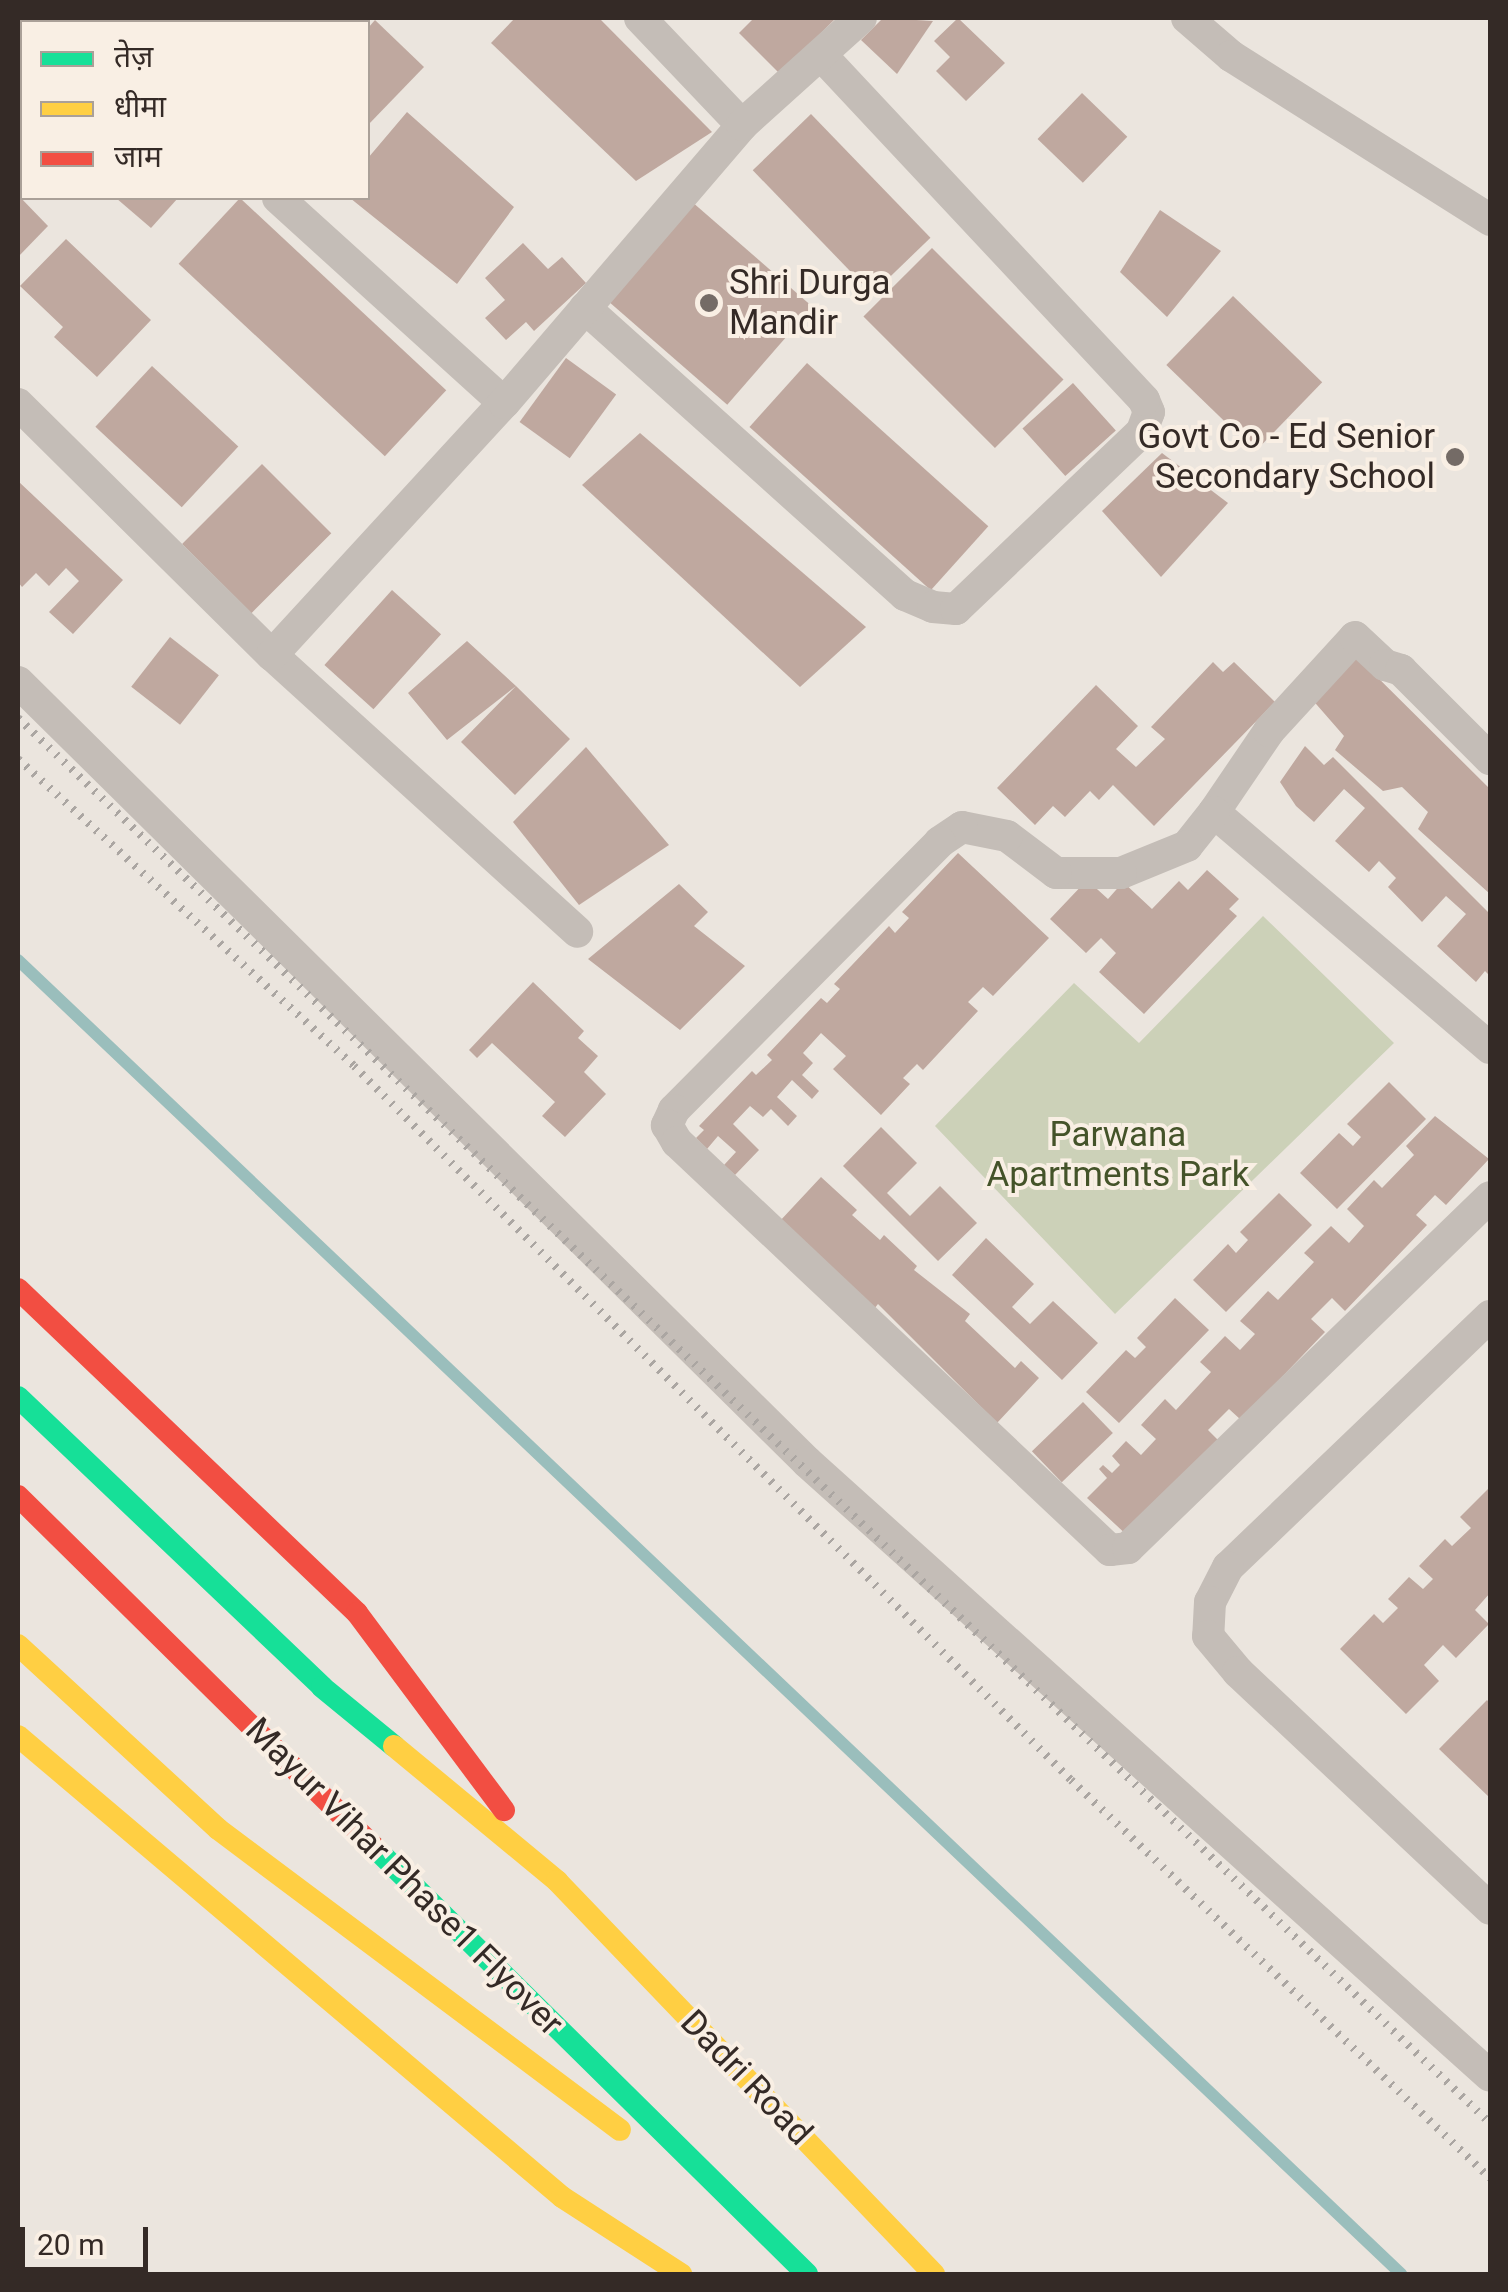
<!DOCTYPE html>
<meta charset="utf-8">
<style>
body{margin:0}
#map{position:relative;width:1508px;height:2292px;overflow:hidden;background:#ebe5de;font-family:Roboto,"Noto Sans Devanagari",sans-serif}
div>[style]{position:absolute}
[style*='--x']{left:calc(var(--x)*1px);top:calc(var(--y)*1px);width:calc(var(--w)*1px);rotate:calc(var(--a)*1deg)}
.green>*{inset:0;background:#ccd1b8}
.stream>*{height:12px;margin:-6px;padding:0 6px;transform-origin:6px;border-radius:6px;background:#9abebc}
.building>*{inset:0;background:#bfa89f;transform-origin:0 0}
.street>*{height:32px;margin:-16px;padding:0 16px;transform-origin:16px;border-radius:16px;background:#c4bdb7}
.fast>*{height:22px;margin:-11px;padding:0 11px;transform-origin:11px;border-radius:11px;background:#16e098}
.slow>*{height:22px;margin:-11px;padding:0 11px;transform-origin:11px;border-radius:11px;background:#ffcf43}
.jam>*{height:22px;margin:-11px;padding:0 11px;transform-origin:11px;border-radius:11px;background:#f24e42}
.rail>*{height:8px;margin-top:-4px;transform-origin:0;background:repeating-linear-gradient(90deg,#aba6a2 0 2.5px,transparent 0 10.5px)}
.dots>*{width:28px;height:28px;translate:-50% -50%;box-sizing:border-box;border:5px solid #f9efe4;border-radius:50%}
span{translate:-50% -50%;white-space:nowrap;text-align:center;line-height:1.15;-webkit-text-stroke:8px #f9efe4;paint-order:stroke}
.poi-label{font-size:35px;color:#342a26}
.left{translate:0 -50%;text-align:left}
.right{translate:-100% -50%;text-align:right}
.park-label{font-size:35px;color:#445329}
.street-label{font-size:35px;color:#342a26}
.frame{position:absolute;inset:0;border:20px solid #342a26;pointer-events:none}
.legend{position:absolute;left:20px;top:20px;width:350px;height:180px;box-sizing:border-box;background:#f9efe4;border:2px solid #aaa098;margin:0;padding:12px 18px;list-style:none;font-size:30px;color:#342a26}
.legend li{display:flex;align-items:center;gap:20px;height:50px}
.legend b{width:50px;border:2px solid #aaa098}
.scale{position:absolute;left:20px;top:2227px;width:128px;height:45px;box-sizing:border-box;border:5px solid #342a26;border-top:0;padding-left:12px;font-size:30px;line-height:35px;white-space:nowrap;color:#342a26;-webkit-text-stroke:8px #f9efe4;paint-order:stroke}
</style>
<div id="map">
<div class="green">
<div style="clip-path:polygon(1263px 916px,1394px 1043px,1115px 1314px,935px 1126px,1074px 983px,1139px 1043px)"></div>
</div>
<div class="stream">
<div style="--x:18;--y:960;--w:1908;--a:43.53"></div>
</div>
<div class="building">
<div style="clip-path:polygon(18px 18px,67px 22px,22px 22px,22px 79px)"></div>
<div style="clip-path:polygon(182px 18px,359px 18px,354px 22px)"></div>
<div style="clip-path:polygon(515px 18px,599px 18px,712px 132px,636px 181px,491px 43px)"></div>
<div style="clip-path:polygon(754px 18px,836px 18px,780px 74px,739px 33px)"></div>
<div style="clip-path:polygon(883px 18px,933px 21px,897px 74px,861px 40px)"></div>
<div style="clip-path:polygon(958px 18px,1005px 63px,966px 101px,936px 71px,950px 57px,934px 41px)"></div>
<div style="clip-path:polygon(375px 20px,424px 67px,368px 125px,368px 28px)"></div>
<div style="left:1082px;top:93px;width:63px;height:64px;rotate:44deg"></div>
<div style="clip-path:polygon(407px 112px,514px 207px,457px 284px,350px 198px,368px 198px,368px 158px)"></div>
<div style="left:811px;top:114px;width:172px;height:81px;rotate:46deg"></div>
<div style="clip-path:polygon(18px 195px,48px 226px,18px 257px)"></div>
<div style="clip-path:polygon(116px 198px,178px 198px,151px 228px)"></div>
<div style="left:240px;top:198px;width:282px;height:90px;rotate:43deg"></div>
<div style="left:691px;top:201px;width:161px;height:130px;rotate:41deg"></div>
<div style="clip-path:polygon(1160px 210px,1221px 251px,1167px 317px,1120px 272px)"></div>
<div style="clip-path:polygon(66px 239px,151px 320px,97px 377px,54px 337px,63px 327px,20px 286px)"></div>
<div style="clip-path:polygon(523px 243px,548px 269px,562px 257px,586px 283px,534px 331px,526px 322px,506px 340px,485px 318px,505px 300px,485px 278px)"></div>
<div style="left:932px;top:248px;width:186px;height:97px;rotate:45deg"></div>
<div style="left:1233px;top:296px;width:124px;height:96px;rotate:44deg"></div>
<div style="left:566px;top:358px;width:62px;height:79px;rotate:36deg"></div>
<div style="left:807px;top:363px;width:244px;height:86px;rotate:42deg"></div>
<div style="left:152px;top:366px;width:118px;height:83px;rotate:43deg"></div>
<div style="left:1073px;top:383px;width:64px;height:68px;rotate:48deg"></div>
<div style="clip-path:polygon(640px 433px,866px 627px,800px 687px,582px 485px)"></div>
<div style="clip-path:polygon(1162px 453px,1228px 503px,1161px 577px,1102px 511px)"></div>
<div style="left:262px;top:464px;width:98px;height:113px;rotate:45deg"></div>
<div style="clip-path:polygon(18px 481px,123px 580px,73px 634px,49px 612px,79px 581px,66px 568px,49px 586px,36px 573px,22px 587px,18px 582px)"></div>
<div style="left:392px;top:590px;width:66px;height:101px;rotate:42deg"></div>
<div style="left:170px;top:637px;width:62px;height:63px;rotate:38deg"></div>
<div style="clip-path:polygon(467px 641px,516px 686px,570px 739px,515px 795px,461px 742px,516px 686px,447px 740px,408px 693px)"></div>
<div style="clip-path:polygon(1350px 650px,1490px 789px,1490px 894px,1418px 829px,1428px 812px,1402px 787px,1383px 791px,1335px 750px,1344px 736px,1310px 697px)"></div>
<div style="clip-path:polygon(1213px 662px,1223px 672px,1234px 662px,1275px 702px,1154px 826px,1113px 785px,1099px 800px,1090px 791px,1065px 817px,1053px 806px,1035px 825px,997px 788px,1096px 685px,1138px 726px,1116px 749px,1136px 767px,1165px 739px,1151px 727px)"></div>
<div style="clip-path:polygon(1305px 746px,1324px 765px,1333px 757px,1490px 914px,1490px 976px,1485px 971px,1476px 982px,1437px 946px,1466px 914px,1446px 896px,1422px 922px,1388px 887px,1396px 878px,1379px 861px,1369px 872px,1335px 841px,1365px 808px,1344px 789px,1314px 822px,1296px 806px,1280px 782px)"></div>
<div style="clip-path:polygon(586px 747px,669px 845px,579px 905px,513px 822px)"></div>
<div style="clip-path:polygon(958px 853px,1049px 938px,993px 996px,983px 987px,968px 1002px,978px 1011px,923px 1070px,917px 1064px,903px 1078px,910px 1084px,881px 1115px,833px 1069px,846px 1056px,821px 1033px,803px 1053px,813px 1063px,802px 1075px,819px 1091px,812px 1099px,792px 1080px,777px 1097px,797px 1116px,788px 1126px,771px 1109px,763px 1117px,750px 1106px,733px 1124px,759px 1150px,735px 1175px,724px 1165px,736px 1152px,718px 1136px,707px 1149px,696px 1138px,704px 1130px,699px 1126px,752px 1071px,756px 1075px,772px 1060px,767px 1055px,821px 998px,827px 1003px,840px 989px,834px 984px,889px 926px,895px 933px,909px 918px,902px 912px)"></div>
<div style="clip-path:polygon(1207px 870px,1239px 899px,1229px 909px,1237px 916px,1144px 1014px,1099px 972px,1116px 953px,1101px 938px,1086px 953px,1050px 919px,1087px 880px,1108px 899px,1123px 882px,1152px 909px,1179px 881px,1188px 890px)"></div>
<div style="clip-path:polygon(679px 884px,708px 912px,694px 926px,745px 966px,680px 1030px,588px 959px)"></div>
<div style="clip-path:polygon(533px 982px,584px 1031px,578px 1038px,598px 1056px,584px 1072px,606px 1094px,565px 1137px,542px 1116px,555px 1102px,492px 1043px,477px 1058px,469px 1050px)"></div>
<div style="clip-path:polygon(1389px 1082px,1426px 1119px,1337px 1209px,1300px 1173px,1339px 1133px,1353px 1146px,1361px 1137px,1347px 1124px)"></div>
<div style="clip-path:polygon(1435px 1116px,1489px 1159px,1446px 1205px,1435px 1195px,1416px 1215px,1427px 1225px,1345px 1311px,1332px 1298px,1311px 1319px,1325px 1332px,1241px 1420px,1229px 1409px,1208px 1430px,1220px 1442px,1130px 1538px,1087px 1498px,1107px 1478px,1099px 1469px,1103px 1465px,1112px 1473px,1120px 1465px,1112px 1456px,1126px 1441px,1141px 1455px,1156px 1439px,1141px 1425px,1165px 1399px,1176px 1410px,1211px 1372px,1200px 1362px,1225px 1336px,1240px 1350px,1255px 1334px,1240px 1321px,1268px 1291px,1278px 1300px,1314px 1262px,1304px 1253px,1331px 1226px,1349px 1243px,1364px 1226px,1347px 1209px,1374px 1180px,1382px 1188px,1414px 1155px,1406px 1146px)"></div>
<div style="clip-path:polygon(881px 1127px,917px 1163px,887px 1193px,910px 1216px,940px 1186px,977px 1223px,938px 1261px,843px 1166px)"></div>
<div style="clip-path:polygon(821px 1177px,857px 1210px,852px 1215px,880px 1240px,884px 1235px,917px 1266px,914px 1270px,970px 1314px,965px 1321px,1015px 1368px,1021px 1361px,1039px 1378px,997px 1423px,878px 1304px,874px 1309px,779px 1222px)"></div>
<div style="clip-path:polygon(1279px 1193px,1312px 1225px,1226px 1312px,1193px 1280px,1228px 1244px,1236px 1253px,1248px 1240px,1240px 1232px)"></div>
<div style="clip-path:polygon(986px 1238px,1034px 1284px,1012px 1307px,1030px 1324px,1053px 1301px,1098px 1343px,1062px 1380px,952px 1275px)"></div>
<div style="clip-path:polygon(1175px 1298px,1209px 1330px,1119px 1423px,1086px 1392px,1126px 1350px,1135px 1358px,1146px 1347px,1137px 1338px)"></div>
<div style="left:1083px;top:1402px;width:43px;height:71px;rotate:46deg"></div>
<div style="clip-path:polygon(1490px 1487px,1490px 1593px,1475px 1610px,1489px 1624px,1456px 1658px,1443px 1645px,1424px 1665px,1439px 1681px,1406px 1714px,1340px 1649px,1374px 1614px,1383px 1623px,1398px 1608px,1388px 1599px,1409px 1577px,1423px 1589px,1433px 1579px,1419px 1566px,1445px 1539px,1452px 1546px,1471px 1528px,1460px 1517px)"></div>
<div style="clip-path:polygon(1487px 1700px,1490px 1703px,1490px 1798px,1439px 1749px)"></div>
</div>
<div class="street">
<div style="--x:81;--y:18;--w:7;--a:34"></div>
<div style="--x:640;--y:18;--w:148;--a:46.4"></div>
<div style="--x:1187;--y:18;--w:58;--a:40.8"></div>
<div style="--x:1231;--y:56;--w:307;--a:32.3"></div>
<div style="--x:278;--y:198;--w:305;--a:42.2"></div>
<div style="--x:585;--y:308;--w:430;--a:41.9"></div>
<div style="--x:905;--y:595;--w:30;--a:23"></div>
<div style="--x:933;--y:607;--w:23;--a:5"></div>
<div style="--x:956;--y:609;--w:257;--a:-43.7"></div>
<div style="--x:1142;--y:431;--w:20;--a:-70"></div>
<div style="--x:1149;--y:412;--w:13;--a:-113"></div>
<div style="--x:1144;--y:400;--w:470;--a:-133.1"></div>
<div style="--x:18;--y:404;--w:357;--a:44.7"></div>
<div style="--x:272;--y:655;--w:412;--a:42.2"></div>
<div style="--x:272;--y:655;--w:343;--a:-47.4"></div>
<div style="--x:504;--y:403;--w:366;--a:-49.4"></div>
<div style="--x:742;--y:125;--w:160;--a:-42"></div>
<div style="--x:18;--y:682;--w:1109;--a:44.67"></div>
<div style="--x:807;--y:1462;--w:918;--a:41.95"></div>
<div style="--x:1214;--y:812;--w:98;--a:-55.8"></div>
<div style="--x:1269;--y:731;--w:127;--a:-47.5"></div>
<div style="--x:1355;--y:637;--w:41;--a:43"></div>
<div style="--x:1385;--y:665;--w:17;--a:17"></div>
<div style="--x:1401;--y:670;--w:126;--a:45"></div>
<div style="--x:1490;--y:1048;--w:363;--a:-139.5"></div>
<div style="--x:1214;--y:812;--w:43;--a:128.5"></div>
<div style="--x:1187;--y:846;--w:71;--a:157.8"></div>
<div style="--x:1121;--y:873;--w:65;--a:180"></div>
<div style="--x:1056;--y:873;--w:61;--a:-142.9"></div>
<div style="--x:1007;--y:836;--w:46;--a:-168.7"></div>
<div style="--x:962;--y:827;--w:27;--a:146"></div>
<div style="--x:940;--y:842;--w:378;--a:134.8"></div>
<div style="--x:674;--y:1110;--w:17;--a:115"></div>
<div style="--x:667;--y:1125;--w:20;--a:60"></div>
<div style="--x:677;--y:1142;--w:595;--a:43.3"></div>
<div style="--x:1110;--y:1550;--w:18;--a:-6"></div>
<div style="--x:1128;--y:1548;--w:504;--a:-44.12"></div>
<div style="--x:1490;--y:1316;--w:363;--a:136.2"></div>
<div style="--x:1228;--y:1567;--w:39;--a:117"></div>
<div style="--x:1210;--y:1602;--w:34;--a:93"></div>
<div style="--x:1208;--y:1636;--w:47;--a:50.2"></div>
<div style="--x:1238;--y:1672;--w:346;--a:43.2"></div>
</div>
<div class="fast">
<div style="--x:18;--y:1397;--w:420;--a:43.6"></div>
<div style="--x:322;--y:1687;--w:93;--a:39.3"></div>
<div style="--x:374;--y:1847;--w:608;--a:44.6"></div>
</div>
<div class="slow">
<div style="--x:18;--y:1645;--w:272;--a:42.6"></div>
<div style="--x:218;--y:1829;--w:502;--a:36.82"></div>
<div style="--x:18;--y:1736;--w:713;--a:40.28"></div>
<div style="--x:562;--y:2197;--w:142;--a:32.9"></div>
<div style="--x:394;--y:1746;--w:212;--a:39.6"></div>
<div style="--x:557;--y:1881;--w:545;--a:46.19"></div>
</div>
<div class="jam">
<div style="--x:18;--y:1289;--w:469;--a:43.7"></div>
<div style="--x:357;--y:1613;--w:246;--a:53.3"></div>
<div style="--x:18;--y:1496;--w:500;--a:44.6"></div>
</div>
<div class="rail">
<div style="--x:18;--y:718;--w:2035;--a:43.67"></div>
<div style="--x:18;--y:759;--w:455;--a:42.4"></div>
<div style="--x:354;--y:1066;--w:1012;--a:44.88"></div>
<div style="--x:1071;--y:1780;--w:578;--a:43.53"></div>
</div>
<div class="dots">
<div style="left:709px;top:303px;background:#746b66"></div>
<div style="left:1455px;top:457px;background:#746b66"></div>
</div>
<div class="poi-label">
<span class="left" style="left:729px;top:303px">Shri Durga<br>Mandir</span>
<span class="right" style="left:1435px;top:457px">Govt Co - Ed Senior<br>Secondary School</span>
</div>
<div class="park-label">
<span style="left:1118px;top:1155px">Parwana<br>Apartments Park</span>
</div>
<div class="street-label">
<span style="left:404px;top:1877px;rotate:45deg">Mayur Vihar Phase1 Flyover</span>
<span style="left:746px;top:2078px;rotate:46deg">Dadri Road</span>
</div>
<div class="frame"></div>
<ul class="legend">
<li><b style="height:12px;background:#16e098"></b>तेज़</li>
<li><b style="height:12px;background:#ffcf43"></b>धीमा</li>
<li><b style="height:12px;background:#f24e42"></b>जाम</li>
</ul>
<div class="scale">20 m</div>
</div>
